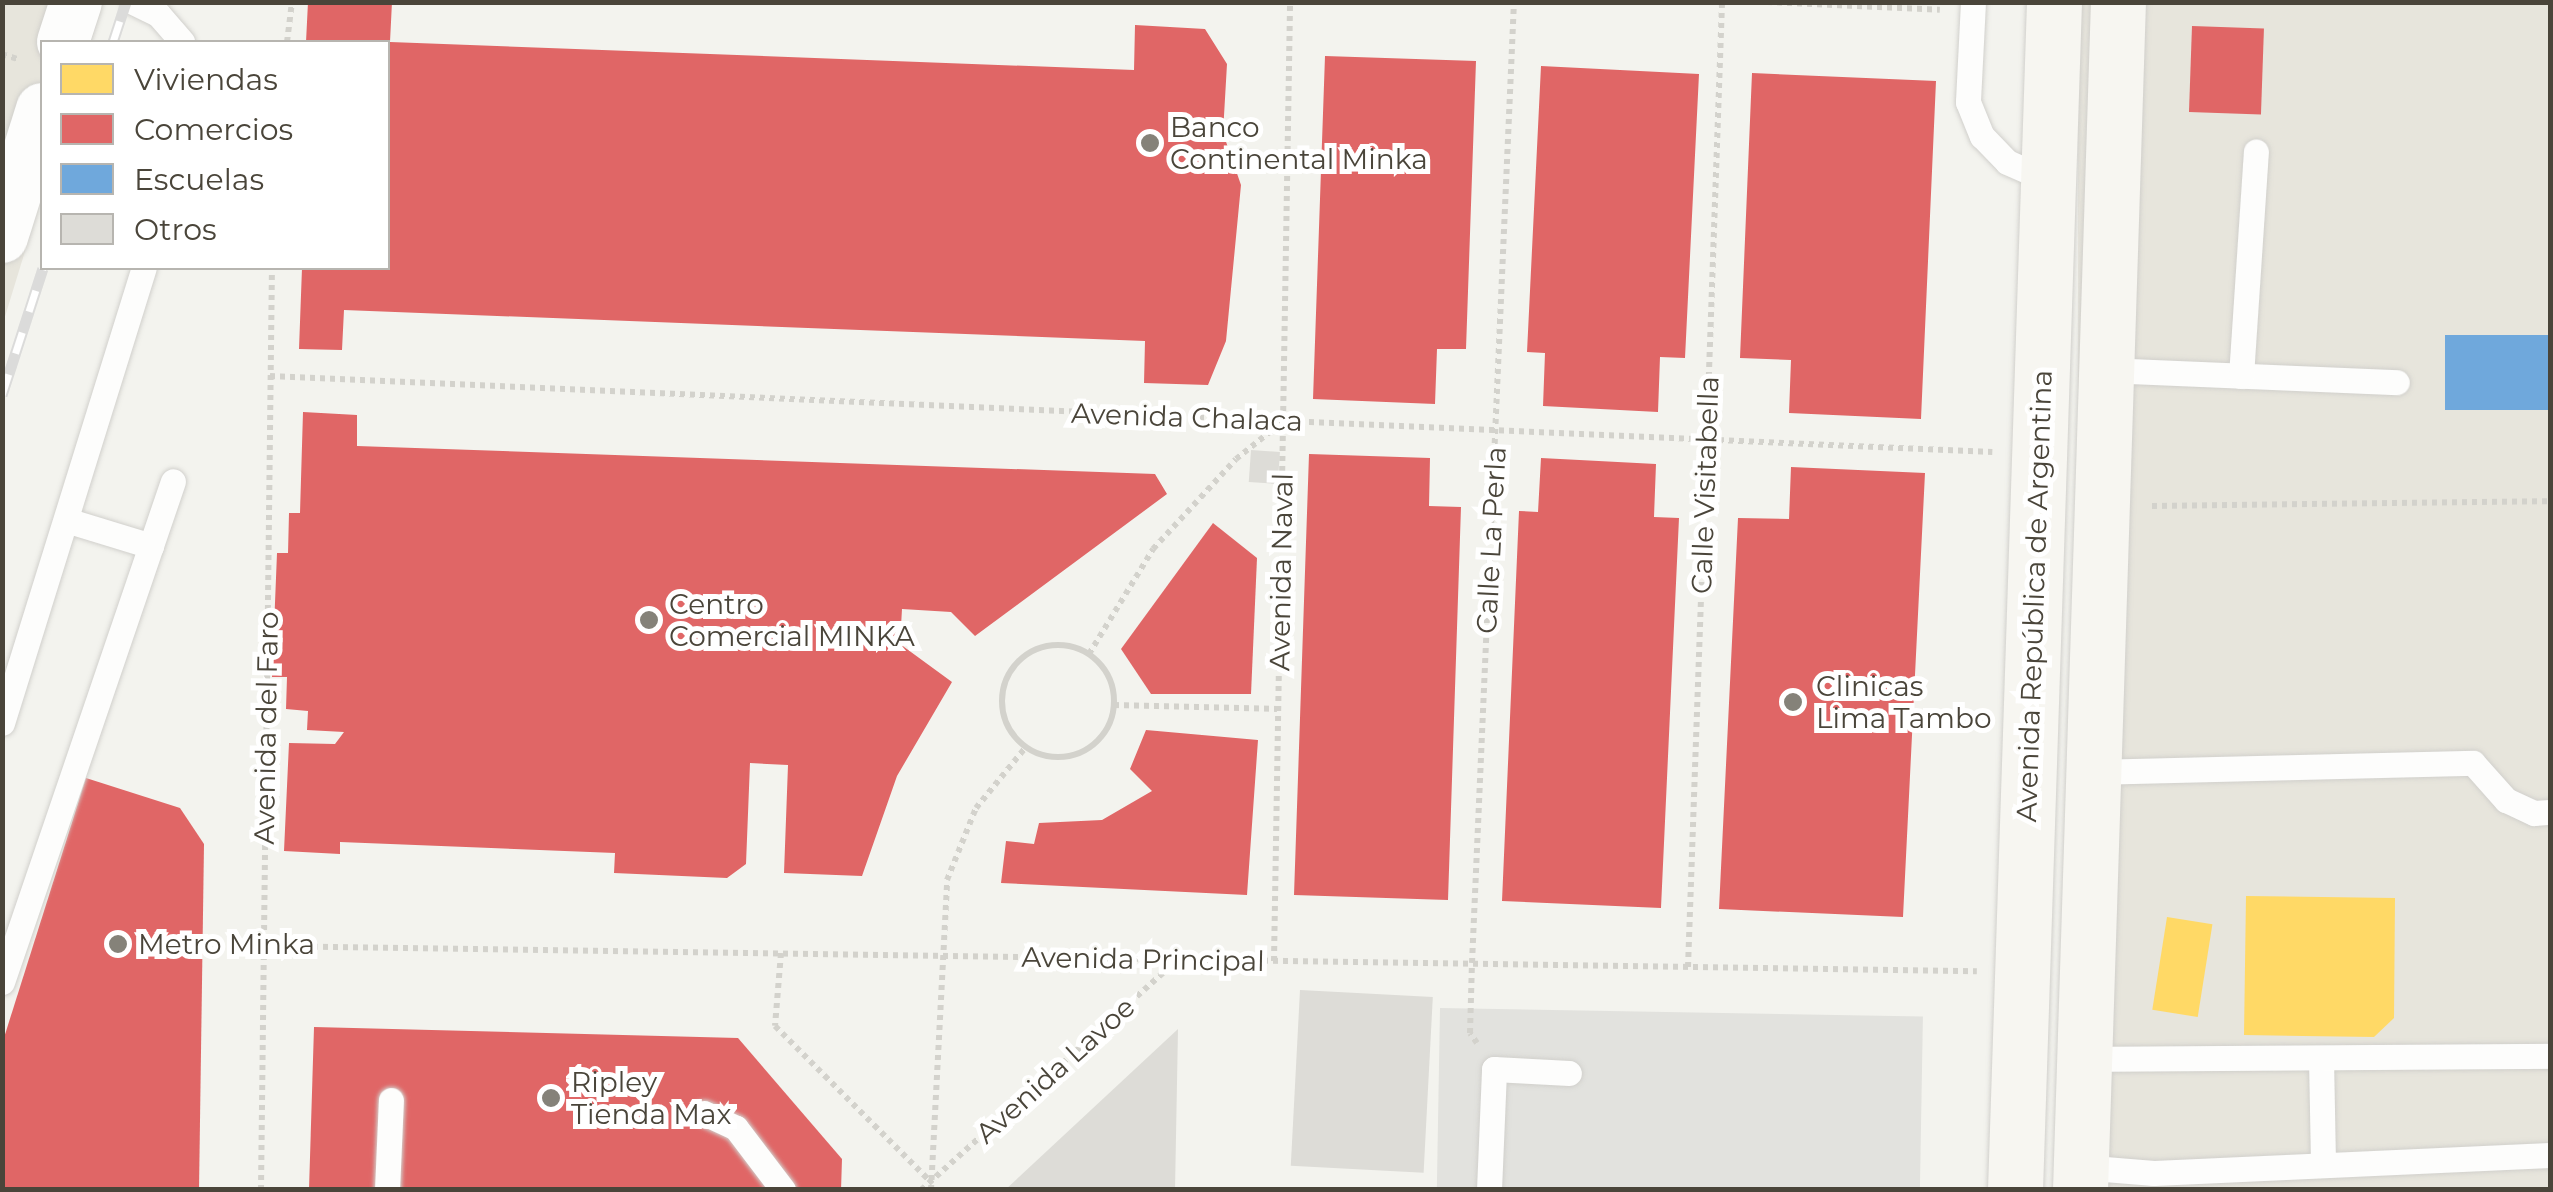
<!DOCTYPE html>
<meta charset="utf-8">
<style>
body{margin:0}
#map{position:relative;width:2553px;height:1192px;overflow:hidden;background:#f3f3ee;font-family:Montserrat,sans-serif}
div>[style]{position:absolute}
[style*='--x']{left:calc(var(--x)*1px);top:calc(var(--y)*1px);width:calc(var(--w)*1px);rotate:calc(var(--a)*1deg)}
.residential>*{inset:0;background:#e7e5dc;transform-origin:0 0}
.parking>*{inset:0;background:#e2e2de;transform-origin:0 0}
.homes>*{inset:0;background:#ffd966;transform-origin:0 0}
.shops>*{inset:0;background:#e06666;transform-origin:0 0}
.schools>*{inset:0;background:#6fa8dc;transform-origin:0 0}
.building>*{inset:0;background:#dddcd7;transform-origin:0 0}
.path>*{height:6px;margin-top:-3px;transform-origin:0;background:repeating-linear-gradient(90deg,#d3d2cc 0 5px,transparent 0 10px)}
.path>.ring{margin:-3px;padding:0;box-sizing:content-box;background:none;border:6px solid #d3d2cc;border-radius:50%}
.roads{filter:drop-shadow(0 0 2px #d1d0cc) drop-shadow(0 0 2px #d1d0cc)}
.lane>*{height:25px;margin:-12.5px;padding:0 12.5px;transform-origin:12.5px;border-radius:12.5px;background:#fdfdfc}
.street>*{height:52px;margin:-26px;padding:0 26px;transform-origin:26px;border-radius:26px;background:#fdfdfc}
.secondary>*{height:55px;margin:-27.5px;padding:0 27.5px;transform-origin:27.5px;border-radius:27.5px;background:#f7f6f1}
.rail>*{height:11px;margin-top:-5.5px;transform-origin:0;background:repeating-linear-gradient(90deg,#fff 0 22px,#dbdbda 0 44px);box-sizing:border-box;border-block:2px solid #dbdbda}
.dots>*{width:28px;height:28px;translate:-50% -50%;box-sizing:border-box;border:5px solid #fff;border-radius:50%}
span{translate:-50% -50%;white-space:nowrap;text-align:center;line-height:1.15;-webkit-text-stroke:10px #fff;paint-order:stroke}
.poi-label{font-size:28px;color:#4a453a}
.left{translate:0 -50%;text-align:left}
.street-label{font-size:28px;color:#4a453a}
.frame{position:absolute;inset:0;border:5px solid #4a453a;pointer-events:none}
.legend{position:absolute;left:40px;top:40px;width:350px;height:230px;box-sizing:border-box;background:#fff;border:2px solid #b7b5b0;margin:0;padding:12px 18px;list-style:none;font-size:30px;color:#4a453a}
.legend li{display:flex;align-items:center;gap:20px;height:50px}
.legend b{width:50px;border:2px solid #b7b5b0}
</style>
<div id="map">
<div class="residential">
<div style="clip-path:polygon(3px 3px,103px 3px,91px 42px,42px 42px,42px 196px,3px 323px)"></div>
<div style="left:2078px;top:3px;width:472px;height:1188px"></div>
</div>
<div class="parking">
<div style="left:1440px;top:1008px;width:483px;height:182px;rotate:1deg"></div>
</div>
<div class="homes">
<div style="clip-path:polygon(2246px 896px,2395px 898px,2394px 1018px,2374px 1037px,2244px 1035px)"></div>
<div style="left:2167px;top:917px;width:46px;height:94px;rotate:9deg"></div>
</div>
<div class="shops">
<div style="clip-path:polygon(308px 2px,392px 2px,390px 42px,1134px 70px,1135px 25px,1205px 29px,1227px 64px,1223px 133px,1241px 185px,1226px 341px,1208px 385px,1144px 383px,1145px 341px,344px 310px,342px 350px,299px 349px,302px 268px,388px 268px,388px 42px,306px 42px)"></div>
<div style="left:2192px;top:26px;width:72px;height:86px;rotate:2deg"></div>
<div style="clip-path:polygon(1325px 56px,1476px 61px,1466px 349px,1437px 349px,1435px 404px,1313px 399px)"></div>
<div style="clip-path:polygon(1541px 66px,1699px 74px,1685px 358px,1660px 357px,1658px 412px,1543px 406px,1545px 353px,1527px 352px)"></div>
<div style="clip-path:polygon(1752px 73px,1936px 81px,1921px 419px,1789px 413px,1791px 360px,1740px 358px)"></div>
<div style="clip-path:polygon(303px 412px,357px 415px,357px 446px,1155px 474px,1167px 494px,975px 636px,951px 612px,902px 609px,900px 644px,952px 682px,897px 776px,862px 876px,784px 873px,788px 765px,750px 763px,746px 864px,727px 878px,614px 873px,615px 853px,340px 842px,340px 854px,284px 851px,289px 743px,335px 744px,344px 732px,307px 730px,308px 711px,286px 709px,287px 677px,272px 677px,277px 553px,288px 553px,289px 513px,300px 513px)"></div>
<div style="clip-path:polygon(1309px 454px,1430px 458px,1429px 506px,1461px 507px,1448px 900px,1294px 895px)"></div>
<div style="clip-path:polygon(1541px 458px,1656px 464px,1654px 517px,1679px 518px,1661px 908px,1502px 901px,1519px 511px,1538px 512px)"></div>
<div style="clip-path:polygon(1791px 467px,1925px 473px,1903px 917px,1719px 909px,1738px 518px,1789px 519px)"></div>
<div style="clip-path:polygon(1213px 523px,1257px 558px,1251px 694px,1151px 694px,1121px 649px)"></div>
<div style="clip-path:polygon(1146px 730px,1258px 740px,1247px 895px,1001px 883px,1006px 841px,1034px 844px,1039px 823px,1102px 820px,1152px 791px,1130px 769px)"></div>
<div style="clip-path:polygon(86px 778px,180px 808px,204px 844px,199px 1190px,2px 1190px,2px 1044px)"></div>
<div style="clip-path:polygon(314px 1027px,738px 1038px,842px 1159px,841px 1190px,309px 1190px)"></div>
</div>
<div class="schools">
<div style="left:2550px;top:335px;width:75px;height:105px;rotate:90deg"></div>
</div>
<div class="building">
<div style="left:1251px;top:450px;width:29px;height:32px;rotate:4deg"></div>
<div style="left:1300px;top:990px;width:133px;height:176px;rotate:3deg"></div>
<div style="clip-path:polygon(1178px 1029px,1175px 1190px,1005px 1190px)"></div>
</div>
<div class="path">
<div style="--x:1767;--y:2;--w:173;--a:2.6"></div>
<div style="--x:287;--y:42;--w:40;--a:-82.9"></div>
<div style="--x:2;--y:54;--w:19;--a:18"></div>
<div style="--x:270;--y:376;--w:1724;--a:2.53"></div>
<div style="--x:2152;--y:506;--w:398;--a:-0.7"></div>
<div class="ring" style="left:1002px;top:645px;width:106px;height:106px"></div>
<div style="--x:1089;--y:654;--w:123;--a:-58.6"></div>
<div style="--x:1153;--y:549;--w:122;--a:-47.3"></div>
<div style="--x:1236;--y:459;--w:59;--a:-38.8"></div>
<div style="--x:1114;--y:705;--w:163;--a:1.4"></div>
<div style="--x:263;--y:946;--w:1714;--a:0.84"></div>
<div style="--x:781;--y:953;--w:73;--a:94.7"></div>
<div style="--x:775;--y:1026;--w:221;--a:45"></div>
<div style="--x:1274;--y:961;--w:959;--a:-89.04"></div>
<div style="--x:1688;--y:967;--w:966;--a:-87.98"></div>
<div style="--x:1477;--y:1043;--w:12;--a:-125"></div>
<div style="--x:1470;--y:1033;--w:70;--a:-88.4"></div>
<div style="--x:1472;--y:963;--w:962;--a:-87.5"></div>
<div style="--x:261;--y:1190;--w:922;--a:-89.32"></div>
<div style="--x:921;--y:1190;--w:344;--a:-41.9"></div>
<div style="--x:931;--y:1190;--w:310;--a:-87"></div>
<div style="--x:947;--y:880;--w:78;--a:-68.1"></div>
<div style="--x:976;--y:808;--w:79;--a:-50.7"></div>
</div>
<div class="roads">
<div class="lane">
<div style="--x:133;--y:2;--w:28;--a:26"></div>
<div style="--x:158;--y:14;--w:37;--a:49"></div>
<div style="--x:1973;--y:2;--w:100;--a:92.9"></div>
<div style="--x:1968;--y:102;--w:37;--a:68"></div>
<div style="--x:1982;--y:136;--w:36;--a:46"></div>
<div style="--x:2007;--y:162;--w:45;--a:23.7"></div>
<div style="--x:2106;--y:370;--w:291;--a:2.4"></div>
<div style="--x:2241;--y:376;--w:225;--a:-86.2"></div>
<div style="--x:66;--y:520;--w:89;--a:17"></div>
<div style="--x:2;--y:723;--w:477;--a:-72.7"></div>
<div style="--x:2093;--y:772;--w:380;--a:-1.4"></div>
<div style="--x:2473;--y:763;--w:50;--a:48.3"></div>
<div style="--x:2506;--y:800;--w:31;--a:25"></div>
<div style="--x:2534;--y:813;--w:16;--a:-4"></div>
<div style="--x:2;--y:982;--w:529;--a:-71.15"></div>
<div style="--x:2321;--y:1058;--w:107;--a:88.9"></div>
<div style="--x:2084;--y:1059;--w:466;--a:-0.4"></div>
<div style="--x:704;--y:1113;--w:35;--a:25"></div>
<div style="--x:736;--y:1128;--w:78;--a:52.8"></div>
<div style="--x:2080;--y:1167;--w:74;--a:4.6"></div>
<div style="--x:2154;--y:1173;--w:396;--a:-2.6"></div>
<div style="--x:387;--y:1190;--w:90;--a:-87.5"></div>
<div style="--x:1489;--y:1190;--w:121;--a:-87.6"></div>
<div style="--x:1494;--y:1069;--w:75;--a:3.1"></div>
</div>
<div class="street">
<div style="--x:63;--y:42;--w:42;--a:-72"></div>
<div style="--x:2;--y:237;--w:134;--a:-72.6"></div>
</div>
<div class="secondary">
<div style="--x:2015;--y:1190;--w:1189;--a:-88.12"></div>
<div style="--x:2080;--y:1190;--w:1189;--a:-88.17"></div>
</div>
</div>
<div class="rail">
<div style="--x:113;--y:42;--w:42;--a:-72"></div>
<div style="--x:2;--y:395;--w:133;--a:-72.1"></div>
</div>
<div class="dots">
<div style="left:1150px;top:143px;background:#858279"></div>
<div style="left:649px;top:620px;background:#858279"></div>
<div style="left:1793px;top:702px;background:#858279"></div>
<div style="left:118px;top:944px;background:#858279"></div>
<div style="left:551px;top:1098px;background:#858279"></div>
</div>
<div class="poi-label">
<span class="left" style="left:1170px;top:143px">Banco<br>Continental Minka</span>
<span class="left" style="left:669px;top:620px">Centro<br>Comercial MINKA</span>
<span class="left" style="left:1816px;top:702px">Clinicas<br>Lima Tambo</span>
<span class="left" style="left:138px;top:944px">Metro Minka</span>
<span class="left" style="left:571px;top:1098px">Ripley<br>Tienda Max</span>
</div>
<div class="street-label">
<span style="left:1187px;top:417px;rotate:2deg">Avenida Chalaca</span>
<span style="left:1705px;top:485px;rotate:-88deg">Calle Visitabella</span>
<span style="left:1491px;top:540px;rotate:-87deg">Calle La Perla</span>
<span style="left:1281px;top:572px;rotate:-89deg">Avenida Naval</span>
<span style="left:2034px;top:596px;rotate:-88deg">Avenida República de Argentina</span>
<span style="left:266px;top:728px;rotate:-89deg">Avenida del Faro</span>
<span style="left:1143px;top:959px;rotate:1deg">Avenida Principal</span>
<span style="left:1055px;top:1070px;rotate:-42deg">Avenida Lavoe</span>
</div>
<div class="frame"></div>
<ul class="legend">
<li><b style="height:28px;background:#ffd966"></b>Viviendas</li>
<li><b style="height:28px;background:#e06666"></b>Comercios</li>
<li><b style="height:28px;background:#6fa8dc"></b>Escuelas</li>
<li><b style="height:28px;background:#dddcd7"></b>Otros</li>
</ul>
</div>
